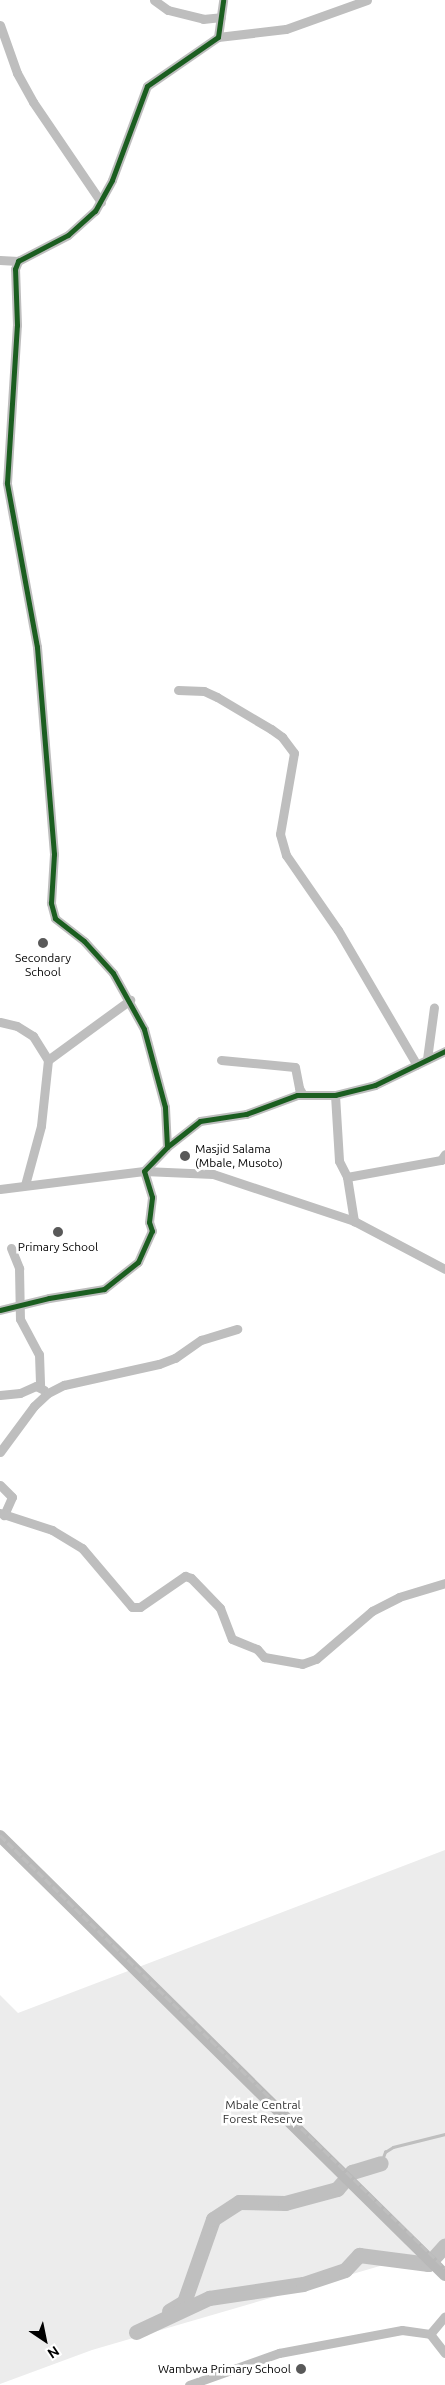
<!DOCTYPE html>
<style>
body{margin:0}
#map{position:relative;width:445px;height:2385px;overflow:hidden;background:#fff;font-family:Ubuntu,sans-serif}
div>[style]{position:absolute}
[style*='--x']{left:calc(var(--x)*1px);top:calc(var(--y)*1px);width:calc(var(--w)*1px);rotate:calc(var(--a)*1deg)}
.green>*{inset:0;background:#ececec}
.stream>*{height:2.5px;margin:-1.25px;padding:0 1.25px;transform-origin:1.25px;border-radius:1.25px;background:#bfbfbf}
.river>*{height:15px;margin:-7.5px;padding:0 7.5px;transform-origin:7.5px;border-radius:7.5px;background:#bfbfbf}
.street>*{height:9px;margin:-4.5px;padding:0 4.5px;transform-origin:4.5px;border-radius:4.5px;background:#bebebe}
.secondary>*{height:12px;margin:-6px;padding:0 6px;transform-origin:6px;border-radius:6px;background:#b8b8b8}
.rail>*{height:2.5px;margin-top:-1.25px;transform-origin:0;background:repeating-linear-gradient(90deg,#bebebe 0 8px,transparent 0 10.5px)}
.cycleway>*{height:5px;margin:-2.5px;padding:0 2.5px;transform-origin:2.5px;border-radius:2.5px;background:#1b5e20}
.dots>*{width:14px;height:14px;translate:-50% -50%;box-sizing:border-box;border:2px solid #fff;border-radius:50%}
span{translate:-50% -50%;white-space:nowrap;text-align:center;line-height:1.15;-webkit-text-stroke:5px #fff;paint-order:stroke}
.poi-label{font-size:12px;color:#000}
.left{translate:0 -50%;text-align:left}
.right{translate:-100% -50%;text-align:right}
.park-label{font-size:12px;color:#333}
.north{position:absolute;left:20px;top:2315px;width:50px;height:50px;-webkit-text-stroke:4px #fff;paint-order:stroke;rotate:146deg;font-size:14px;font-weight:700;line-height:20px;text-align:center;color:#000}
.north::after{content:'';display:block;margin:auto;width:18px;height:22px;background:#000;clip-path:polygon(50% 0,100% 100%,50% 72%,0 100%)}
</style>
<div id="map">
<div class="green">
<div style="clip-path:polygon(445px 1850px,445px 2247px,92px 2350px,0 2384px,0 1995px,18px 2013px)"></div>
</div>
<div class="stream">
<div style="--x:381;--y:2163;--w:12;--a:-70"></div>
<div style="--x:385;--y:2152;--w:9;--a:-32"></div>
<div style="--x:393;--y:2147;--w:54;--a:-14"></div>
</div>
<div class="river">
<div style="--x:169;--y:2311;--w:17;--a:-31"></div>
<div style="--x:184;--y:2302;--w:88;--a:-70.7"></div>
<div style="--x:213;--y:2219;--w:31;--a:-33"></div>
<div style="--x:239;--y:2202;--w:46;--a:1.2"></div>
<div style="--x:285;--y:2203;--w:54;--a:-15.1"></div>
<div style="--x:337;--y:2189;--w:23;--a:-49"></div>
<div style="--x:352;--y:2172;--w:30;--a:-17"></div>
<div style="--x:136;--y:2332;--w:81;--a:-25"></div>
<div style="--x:209;--y:2298;--w:95;--a:-8.5"></div>
<div style="--x:303;--y:2284;--w:44;--a:-18.4"></div>
<div style="--x:345;--y:2270;--w:21;--a:-47"></div>
<div style="--x:359;--y:2255;--w:70;--a:7.4"></div>
<div style="--x:428;--y:2264;--w:25;--a:-48"></div>
</div>
<div class="street">
<div style="--x:154;--y:0;--w:17;--a:36"></div>
<div style="--x:168;--y:10;--w:36;--a:14"></div>
<div style="--x:203;--y:19;--w:18;--a:-6"></div>
<div style="--x:0;--y:25;--w:51;--a:70.5"></div>
<div style="--x:17;--y:73;--w:33;--a:61"></div>
<div style="--x:33;--y:102;--w:121;--a:55.8"></div>
<div style="--x:218;--y:37;--w:68;--a:-6.7"></div>
<div style="--x:286;--y:29;--w:86;--a:-19.7"></div>
<div style="--x:0;--y:260;--w:18;--a:3"></div>
<div style="--x:178;--y:690;--w:26;--a:2"></div>
<div style="--x:204;--y:691;--w:14;--a:25"></div>
<div style="--x:217;--y:697;--w:63;--a:30.7"></div>
<div style="--x:271;--y:729;--w:14;--a:36"></div>
<div style="--x:282;--y:737;--w:20;--a:53"></div>
<div style="--x:294;--y:753;--w:82;--a:99.8"></div>
<div style="--x:280;--y:834;--w:22;--a:74"></div>
<div style="--x:286;--y:855;--w:91;--a:55.3"></div>
<div style="--x:338;--y:930;--w:156;--a:59.7"></div>
<div style="--x:0;--y:1022;--w:17;--a:13"></div>
<div style="--x:17;--y:1026;--w:19;--a:32"></div>
<div style="--x:33;--y:1036;--w:28;--a:58"></div>
<div style="--x:48;--y:1060;--w:66;--a:96.1"></div>
<div style="--x:41;--y:1126;--w:61;--a:105.2"></div>
<div style="--x:427;--y:1059;--w:52;--a:-82.3"></div>
<div style="--x:48;--y:1060;--w:102;--a:-36.2"></div>
<div style="--x:221;--y:1060;--w:74;--a:5.4"></div>
<div style="--x:295;--y:1067;--w:21;--a:79"></div>
<div style="--x:299;--y:1088;--w:8;--a:60"></div>
<div style="--x:335;--y:1095;--w:66;--a:86.5"></div>
<div style="--x:339;--y:1161;--w:18;--a:63"></div>
<div style="--x:347;--y:1177;--w:45;--a:81"></div>
<div style="--x:167;--y:1147;--w:40;--a:-92.9"></div>
<div style="--x:165;--y:1107;--w:81;--a:-105.1"></div>
<div style="--x:144;--y:1029;--w:64;--a:-119"></div>
<div style="--x:113;--y:973;--w:43;--a:-132.2"></div>
<div style="--x:84;--y:941;--w:37;--a:-142"></div>
<div style="--x:55;--y:918;--w:16;--a:-105"></div>
<div style="--x:51;--y:903;--w:49;--a:-86.5"></div>
<div style="--x:54;--y:854;--w:208;--a:-94.7"></div>
<div style="--x:37;--y:647;--w:167;--a:-100.4"></div>
<div style="--x:7;--y:483;--w:158;--a:-86.4"></div>
<div style="--x:17;--y:325;--w:56;--a:-92"></div>
<div style="--x:15;--y:269;--w:9;--a:-69"></div>
<div style="--x:18;--y:261;--w:56;--a:-27.5"></div>
<div style="--x:68;--y:235;--w:36;--a:-42"></div>
<div style="--x:95;--y:211;--w:35;--a:-61"></div>
<div style="--x:112;--y:180;--w:100;--a:-69.6"></div>
<div style="--x:147;--y:86;--w:86;--a:-34.6"></div>
<div style="--x:218;--y:37;--w:37;--a:-82"></div>
<div style="--x:347;--y:1177;--w:96;--a:-10.3"></div>
<div style="--x:441;--y:1160;--w:7;--a:-56"></div>
<div style="--x:0;--y:1189;--w:145;--a:-7.1"></div>
<div style="--x:144;--y:1171;--w:69;--a:2.5"></div>
<div style="--x:213;--y:1174;--w:149;--a:18.4"></div>
<div style="--x:354;--y:1221;--w:103;--a:27.8"></div>
<div style="--x:11;--y:1248;--w:22;--a:68"></div>
<div style="--x:19;--y:1268;--w:51;--a:88.9"></div>
<div style="--x:20;--y:1319;--w:40;--a:62"></div>
<div style="--x:39;--y:1354;--w:32;--a:88"></div>
<div style="--x:0;--y:1310;--w:50;--a:-13.8"></div>
<div style="--x:49;--y:1298;--w:56;--a:-9.3"></div>
<div style="--x:104;--y:1289;--w:43;--a:-38.5"></div>
<div style="--x:138;--y:1262;--w:34;--a:-66"></div>
<div style="--x:152;--y:1231;--w:9;--a:-108"></div>
<div style="--x:149;--y:1222;--w:25;--a:-83"></div>
<div style="--x:152;--y:1197;--w:27;--a:-107"></div>
<div style="--x:144;--y:1171;--w:33;--a:-46"></div>
<div style="--x:167;--y:1147;--w:42;--a:-38.2"></div>
<div style="--x:200;--y:1121;--w:47;--a:-8.7"></div>
<div style="--x:246;--y:1114;--w:54;--a:-20.4"></div>
<div style="--x:297;--y:1095;--w:38;--a:0"></div>
<div style="--x:335;--y:1095;--w:41;--a:-14"></div>
<div style="--x:375;--y:1085;--w:78;--a:-25.9"></div>
<div style="--x:0;--y:1395;--w:20;--a:-6"></div>
<div style="--x:20;--y:1393;--w:17;--a:-24"></div>
<div style="--x:36;--y:1386;--w:9;--a:27"></div>
<div style="--x:0;--y:1452;--w:57;--a:-53.5"></div>
<div style="--x:34;--y:1406;--w:19;--a:-43"></div>
<div style="--x:48;--y:1393;--w:18;--a:-27"></div>
<div style="--x:64;--y:1385;--w:97;--a:-12.5"></div>
<div style="--x:159;--y:1364;--w:17;--a:-21"></div>
<div style="--x:175;--y:1358;--w:32;--a:-35"></div>
<div style="--x:201;--y:1340;--w:38;--a:-17"></div>
<div style="--x:0;--y:1485;--w:17;--a:45"></div>
<div style="--x:12;--y:1497;--w:20;--a:114"></div>
<div style="--x:0;--y:1513;--w:55;--a:18.1"></div>
<div style="--x:52;--y:1530;--w:35;--a:31"></div>
<div style="--x:82;--y:1548;--w:77;--a:49.7"></div>
<div style="--x:132;--y:1607;--w:8;--a:0"></div>
<div style="--x:140;--y:1607;--w:55;--a:-34.6"></div>
<div style="--x:185;--y:1576;--w:6;--a:18"></div>
<div style="--x:191;--y:1578;--w:42;--a:46"></div>
<div style="--x:220;--y:1608;--w:33;--a:69"></div>
<div style="--x:232;--y:1639;--w:27;--a:22"></div>
<div style="--x:257;--y:1649;--w:11;--a:49"></div>
<div style="--x:264;--y:1657;--w:39;--a:10"></div>
<div style="--x:302;--y:1664;--w:15;--a:-20"></div>
<div style="--x:316;--y:1659;--w:74;--a:-40.6"></div>
<div style="--x:372;--y:1611;--w:30;--a:-27"></div>
<div style="--x:399;--y:1597;--w:48;--a:-16.9"></div>
<div style="--x:430;--y:2334;--w:23;--a:-50"></div>
<div style="--x:189;--y:2385;--w:96;--a:-19.6"></div>
<div style="--x:279;--y:2353;--w:125;--a:-10.6"></div>
<div style="--x:402;--y:2330;--w:28;--a:8"></div>
<div style="--x:430;--y:2334;--w:24;--a:52"></div>
</div>
<div class="secondary">
<div style="--x:0;--y:1836;--w:625;--a:44.61"></div>
</div>
<div class="rail">
<div style="--x:0;--y:1835;--w:621;--a:44.22"></div>
</div>
<div class="cycleway">
<div style="--x:167;--y:1147;--w:40;--a:-92.9"></div>
<div style="--x:165;--y:1107;--w:81;--a:-105.1"></div>
<div style="--x:144;--y:1029;--w:64;--a:-119"></div>
<div style="--x:113;--y:973;--w:43;--a:-132.2"></div>
<div style="--x:84;--y:941;--w:37;--a:-142"></div>
<div style="--x:55;--y:918;--w:16;--a:-105"></div>
<div style="--x:51;--y:903;--w:49;--a:-86.5"></div>
<div style="--x:54;--y:854;--w:208;--a:-94.7"></div>
<div style="--x:37;--y:647;--w:167;--a:-100.4"></div>
<div style="--x:7;--y:483;--w:158;--a:-86.4"></div>
<div style="--x:17;--y:325;--w:56;--a:-92"></div>
<div style="--x:15;--y:269;--w:9;--a:-69"></div>
<div style="--x:18;--y:261;--w:56;--a:-27.5"></div>
<div style="--x:68;--y:235;--w:36;--a:-42"></div>
<div style="--x:95;--y:211;--w:35;--a:-61"></div>
<div style="--x:112;--y:180;--w:100;--a:-69.6"></div>
<div style="--x:147;--y:86;--w:86;--a:-34.6"></div>
<div style="--x:218;--y:37;--w:37;--a:-82"></div>
<div style="--x:0;--y:1310;--w:50;--a:-13.8"></div>
<div style="--x:49;--y:1298;--w:56;--a:-9.3"></div>
<div style="--x:104;--y:1289;--w:43;--a:-38.5"></div>
<div style="--x:138;--y:1262;--w:34;--a:-66"></div>
<div style="--x:152;--y:1231;--w:9;--a:-108"></div>
<div style="--x:149;--y:1222;--w:25;--a:-83"></div>
<div style="--x:152;--y:1197;--w:27;--a:-107"></div>
<div style="--x:144;--y:1171;--w:33;--a:-46"></div>
<div style="--x:167;--y:1147;--w:42;--a:-38.2"></div>
<div style="--x:200;--y:1121;--w:47;--a:-8.7"></div>
<div style="--x:246;--y:1114;--w:54;--a:-20.4"></div>
<div style="--x:297;--y:1095;--w:38;--a:0"></div>
<div style="--x:335;--y:1095;--w:41;--a:-14"></div>
<div style="--x:375;--y:1085;--w:78;--a:-25.9"></div>
</div>
<div class="dots">
<div style="left:43px;top:943px;background:#595959"></div>
<div style="left:185px;top:1156px;background:#595959"></div>
<div style="left:58px;top:1232px;background:#595959"></div>
<div style="left:301px;top:2369px;background:#595959"></div>
</div>
<div class="poi-label">
<span style="left:43px;top:965px">Secondary<br>School</span>
<span class="left" style="left:195px;top:1156px">Masjid Salama<br>(Mbale, Musoto)</span>
<span style="left:58px;top:1247px">Primary School</span>
<span class="right" style="left:291px;top:2369px">Wambwa Primary School</span>
</div>
<div class="park-label">
<span style="left:263px;top:2112px">Mbale Central<br>Forest Reserve</span>
</div>
<div class="north">N</div>
</div>
